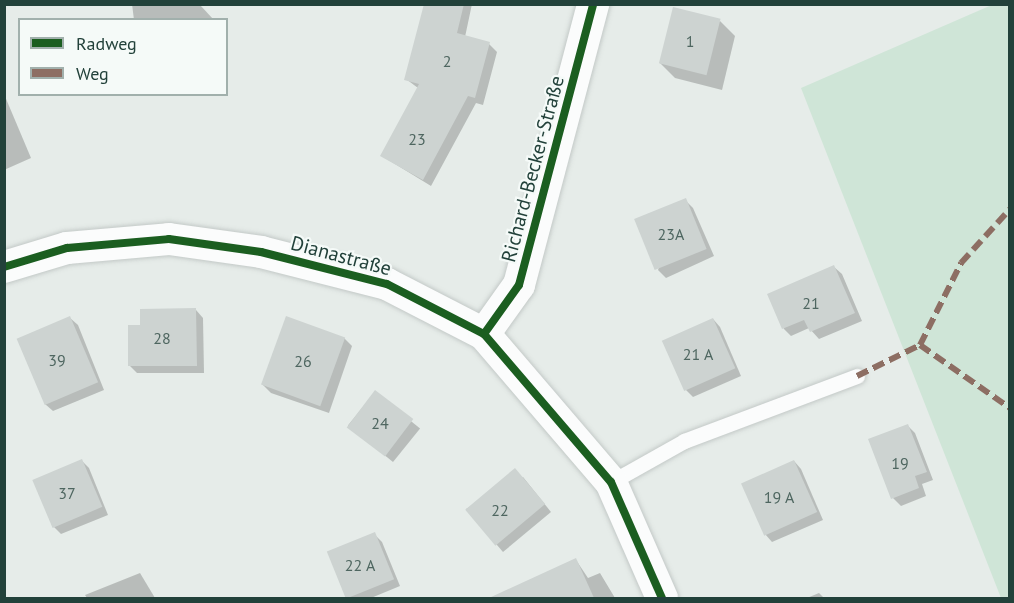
<!DOCTYPE html>
<meta charset="utf-8">
<style>
body{margin:0}
#map{position:relative;width:1014px;height:603px;overflow:hidden;background:#e6ece9;font-family:"PT Sans",sans-serif}
div>[style]{position:absolute}
[style*='--x']{left:calc(var(--x)*1px);top:calc(var(--y)*1px);width:calc(var(--w)*1px);rotate:calc(var(--a)*1deg)}
.green>*{inset:0;background:#cfe5d7}
.shadow>*{inset:0;background:#0003;transform-origin:0 0}
.building>*{inset:0;background:#cdd3d1;transform-origin:0 0}
.roads{filter:drop-shadow(0 0 2px #c3c9c7) drop-shadow(0 0 2px #c3c9c7)}
.lane>*{height:15px;margin:-7.5px;padding:0 7.5px;transform-origin:7.5px;border-radius:7.5px;background:#fbfcfc}
.street>*{height:32px;margin:-16px;padding:0 16px;transform-origin:16px;border-radius:16px;background:#fbfcfc}
.quiet>*{height:6px;margin-top:-3px;transform-origin:0;background:repeating-linear-gradient(90deg,#8d6e63 0 12px,transparent 0 18px)}
.cycleway>*{height:8px;margin:-4px;padding:0 4px;transform-origin:4px;border-radius:4px;background:#1b5e20}
span{translate:-50% -50%;white-space:nowrap;text-align:center;line-height:1.15;-webkit-text-stroke:4.5px #f5faf8;paint-order:stroke}
.number-label{font-size:16px;color:#4e6660}
.number-label span{-webkit-text-stroke-width:0}
.street-label{font-size:20px;color:#22413a}
.frame{position:absolute;inset:0;border:6px solid #22413a;pointer-events:none}
.legend{position:absolute;left:18px;top:18px;width:210px;height:78px;box-sizing:border-box;background:#f5faf8;border:2px solid #a1b0ac;margin:0;padding:8px 10px;list-style:none;font-size:18px;color:#22413a}
.legend li{display:flex;align-items:center;gap:12px;height:30px}
.legend b{width:30px;border:2px solid #a1b0ac}
</style>
<div id="map">
<div class="green">
<div style="clip-path:polygon(994px 4px,1010px 5px,1009px 598px,1001px 598px,801px 88px)"></div>
</div>
<div class="shadow">
<div style="clip-path:polygon(132px 4px,200px 5px,214px 20px,134px 20px)"></div>
<div style="clip-path:polygon(425px 4px,472px 4px,465px 37px,489px 44px,497px 52px,483px 105px,476px 103px,431px 186px,382px 156px,418px 88px,406px 79px)"></div>
<div style="clip-path:polygon(720px 21px,735px 36px,722px 90px,675px 78px,660px 63px)"></div>
<div style="clip-path:polygon(4px 94px,31px 158px,4px 170px)"></div>
<div style="clip-path:polygon(685px 200px,693px 208px,714px 256px,666px 278px,658px 270px)"></div>
<div style="clip-path:polygon(834px 267px,842px 274px,862px 321px,819px 339px,809px 328px,791px 336px,784px 329px,769px 295px)"></div>
<div style="clip-path:polygon(196px 310px,203px 318px,204px 373px,137px 373px,129px 365px,142px 326px)"></div>
<div style="clip-path:polygon(70px 318px,78px 325px,104px 390px,53px 411px,45px 404px)"></div>
<div style="clip-path:polygon(713px 319px,720px 327px,741px 376px,693px 397px,685px 389px)"></div>
<div style="clip-path:polygon(344px 338px,352px 346px,329px 413px,271px 393px,263px 385px)"></div>
<div style="left:375px;top:392px;width:58px;height:43px;rotate:39deg"></div>
<div style="clip-path:polygon(908px 426px,915px 433px,933px 480px,922px 484px,926px 496px,901px 506px,893px 498px)"></div>
<div style="clip-path:polygon(81px 460px,89px 468px,108px 515px,61px 534px,53px 526px)"></div>
<div style="clip-path:polygon(794px 461px,801px 469px,823px 520px,772px 542px,765px 534px)"></div>
<div style="clip-path:polygon(523px 477px,551px 512px,503px 552px,466px 509px)"></div>
<div style="clip-path:polygon(374px 534px,382px 542px,400px 586px,371px 598px,349px 598px)"></div>
<div style="clip-path:polygon(576px 560px,588px 578px,600px 573px,615px 598px,541px 598px,533px 580px)"></div>
<div style="clip-path:polygon(140px 573px,155px 598px,87px 598px,85px 595px)"></div>
<div style="clip-path:polygon(819px 593px,824px 598px,807px 598px)"></div>
</div>
<div class="building">
<div style="clip-path:polygon(424px 4px,464px 4px,457px 33px,490px 42px,475px 98px,468px 96px,423px 180px,380px 156px,419px 84px,404px 80px)"></div>
<div style="left:673px;top:7px;width:49px;height:58px;rotate:14deg"></div>
<div style="left:686px;top:198px;width:55px;height:56px;rotate:68deg"></div>
<div style="clip-path:polygon(834px 265px,855px 313px,810px 332px,804px 320px,782px 329px,767px 294px)"></div>
<div style="clip-path:polygon(196px 308px,197px 366px,128px 366px,128px 325px,140px 325px,140px 309px)"></div>
<div style="left:70px;top:316px;width:72px;height:58px;rotate:67deg"></div>
<div style="left:286px;top:316px;width:63px;height:73px;rotate:20deg"></div>
<div style="left:713px;top:318px;width:55px;height:56px;rotate:66deg"></div>
<div style="left:375px;top:390px;width:48px;height:47px;rotate:37deg"></div>
<div style="clip-path:polygon(908px 424px,927px 472px,915px 476px,919px 488px,891px 499px,868px 439px)"></div>
<div style="left:82px;top:459px;width:52px;height:54px;rotate:67deg"></div>
<div style="left:794px;top:460px;width:57px;height:58px;rotate:66deg"></div>
<div style="left:515px;top:468px;width:47px;height:65px;rotate:50deg"></div>
<div style="left:375px;top:532px;width:51px;height:52px;rotate:68deg"></div>
<div style="clip-path:polygon(576px 558px,594px 598px,489px 598px)"></div>
</div>
<div class="roads">
<div class="lane">
<div style="--x:611;--y:482;--w:84;--a:-29.3"></div>
<div style="--x:684;--y:441;--w:185;--a:-20.6"></div>
</div>
<div class="street">
<div style="--x:4;--y:267;--w:66;--a:-16.8"></div>
<div style="--x:67;--y:248;--w:102;--a:-5"></div>
<div style="--x:169;--y:239;--w:93;--a:8"></div>
<div style="--x:261;--y:252;--w:130;--a:14.3"></div>
<div style="--x:387;--y:284;--w:109;--a:27.3"></div>
<div style="--x:484;--y:334;--w:195;--a:49.4"></div>
<div style="--x:611;--y:482;--w:127;--a:66.3"></div>
<div style="--x:484;--y:334;--w:60;--a:-54.5"></div>
<div style="--x:519;--y:285;--w:291;--a:-75.2"></div>
</div>
</div>
<div class="quiet">
<div style="--x:920;--y:345;--w:110;--a:35"></div>
<div style="--x:857;--y:376;--w:70;--a:-26.2"></div>
<div style="--x:920;--y:345;--w:92;--a:-63.4"></div>
<div style="--x:961;--y:263;--w:73;--a:-47.8"></div>
</div>
<div class="cycleway">
<div style="--x:4;--y:267;--w:66;--a:-16.8"></div>
<div style="--x:67;--y:248;--w:102;--a:-5"></div>
<div style="--x:169;--y:239;--w:93;--a:8"></div>
<div style="--x:261;--y:252;--w:130;--a:14.3"></div>
<div style="--x:387;--y:284;--w:109;--a:27.3"></div>
<div style="--x:484;--y:334;--w:195;--a:49.4"></div>
<div style="--x:611;--y:482;--w:127;--a:66.3"></div>
<div style="--x:484;--y:334;--w:60;--a:-54.5"></div>
<div style="--x:519;--y:285;--w:291;--a:-75.2"></div>
</div>
<div class="number-label">
<span style="left:690px;top:41px">1</span>
<span style="left:447px;top:61px">2</span>
<span style="left:417px;top:139px">23</span>
<span style="left:671px;top:234px">23A</span>
<span style="left:811px;top:303px">21</span>
<span style="left:162px;top:338px">28</span>
<span style="left:698px;top:354px">21 A</span>
<span style="left:57px;top:360px">39</span>
<span style="left:303px;top:361px">26</span>
<span style="left:380px;top:423px">24</span>
<span style="left:900px;top:463px">19</span>
<span style="left:67px;top:493px">37</span>
<span style="left:779px;top:497px">19 A</span>
<span style="left:500px;top:510px">22</span>
<span style="left:360px;top:565px">22 A</span>
</div>
<div class="street-label">
<span style="left:533px;top:169px;rotate:-75deg">Richard-Becker-Straße</span>
<span style="left:341px;top:256px;rotate:15deg">Dianastraße</span>
</div>
<div class="frame"></div>
<ul class="legend">
<li><b style="height:8px;background:#1b5e20"></b>Radweg</li>
<li><b style="height:8px;background:#8d6e63"></b>Weg</li>
</ul>
</div>
